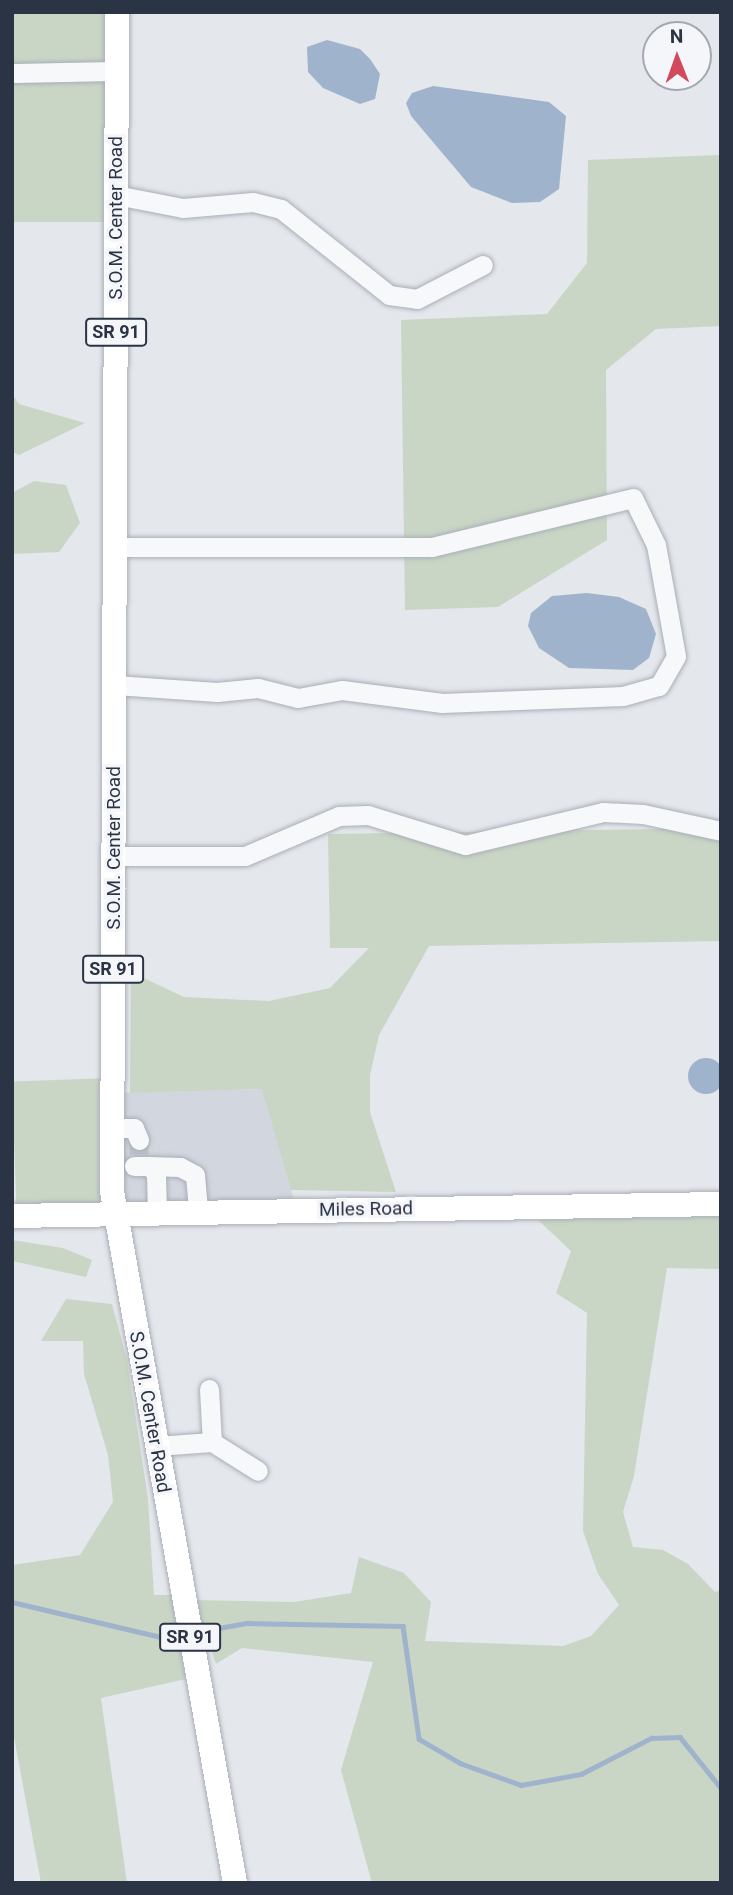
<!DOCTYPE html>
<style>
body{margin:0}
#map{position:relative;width:733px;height:1895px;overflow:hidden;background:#e4e7ec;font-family:Roboto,sans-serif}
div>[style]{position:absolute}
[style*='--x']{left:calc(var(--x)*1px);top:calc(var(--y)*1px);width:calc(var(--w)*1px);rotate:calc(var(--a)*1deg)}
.built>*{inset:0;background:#d2d6de}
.green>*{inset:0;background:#c9d6c5;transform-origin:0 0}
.water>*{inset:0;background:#9fb4cc}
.round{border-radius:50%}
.stream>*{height:4.5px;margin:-2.25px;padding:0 2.25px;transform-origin:2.25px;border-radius:2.25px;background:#9fb4cc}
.minor-tunnel>*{height:19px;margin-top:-9.5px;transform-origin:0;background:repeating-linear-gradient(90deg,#bfc3cb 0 19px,transparent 0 29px)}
.roads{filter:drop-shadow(0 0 2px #a9aeb7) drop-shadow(0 0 2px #a9aeb7)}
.minor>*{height:19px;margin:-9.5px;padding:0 9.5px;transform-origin:9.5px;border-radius:9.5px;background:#f7f8fa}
.major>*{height:24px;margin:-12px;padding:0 12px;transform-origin:12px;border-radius:12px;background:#fff}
span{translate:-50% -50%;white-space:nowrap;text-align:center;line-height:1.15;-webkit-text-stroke:7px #f4f6f9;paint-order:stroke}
.shield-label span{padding:2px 5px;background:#f4f6f9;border:2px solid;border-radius:5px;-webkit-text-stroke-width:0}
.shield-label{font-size:18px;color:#2b3445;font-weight:700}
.street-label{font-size:19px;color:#2b3445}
.frame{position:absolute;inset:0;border:14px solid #2b3445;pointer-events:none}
.north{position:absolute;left:642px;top:21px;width:70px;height:70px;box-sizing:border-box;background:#f4f6f9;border:2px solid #a4a8b1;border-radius:50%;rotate:359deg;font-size:19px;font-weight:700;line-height:28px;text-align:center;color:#2b3445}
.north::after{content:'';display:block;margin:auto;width:24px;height:32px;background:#d1495b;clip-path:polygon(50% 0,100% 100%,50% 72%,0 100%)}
</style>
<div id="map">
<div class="built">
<div style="clip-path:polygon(263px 1089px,297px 1211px,115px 1214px,111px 1093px)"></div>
</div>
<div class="green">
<div style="left:12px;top:12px;width:106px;height:210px"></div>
<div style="clip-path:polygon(721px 155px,721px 326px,656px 329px,606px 370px,607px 540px,498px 607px,405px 610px,401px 320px,547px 314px,587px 263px,588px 160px)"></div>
<div style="clip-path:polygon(12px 394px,19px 404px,85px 423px,19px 455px,12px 452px)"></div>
<div style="clip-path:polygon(34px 481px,66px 485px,80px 523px,59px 552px,12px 554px,12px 493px)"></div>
<div style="clip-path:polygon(721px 828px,721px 941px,429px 946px,379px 1035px,370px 1075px,370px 1112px,396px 1192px,291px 1190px,262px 1089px,130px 1093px,131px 972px,184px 997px,269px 1001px,330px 988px,369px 948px,330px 948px,328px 834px)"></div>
<div style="left:111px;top:1078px;width:136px;height:99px;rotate:88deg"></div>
<div style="clip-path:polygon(721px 1214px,721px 1269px,667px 1268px,634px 1476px,623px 1512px,633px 1547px,663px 1550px,688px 1564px,715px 1592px,721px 1590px,721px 1883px,372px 1883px,341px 1770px,373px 1662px,242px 1648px,216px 1664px,194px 1600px,294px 1602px,351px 1593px,359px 1557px,404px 1573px,431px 1602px,425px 1641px,563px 1646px,591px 1636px,619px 1605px,598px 1574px,583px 1531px,587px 1313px,556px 1293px,571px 1251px,538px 1220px)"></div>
<div style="clip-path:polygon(12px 1240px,63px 1248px,92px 1260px,86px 1277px,12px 1261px)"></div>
<div style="clip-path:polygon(66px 1299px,112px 1304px,127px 1360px,148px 1499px,154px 1595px,171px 1595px,186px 1679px,101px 1698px,127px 1883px,41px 1883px,12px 1726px,12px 1565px,80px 1555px,113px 1502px,108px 1455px,84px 1374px,83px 1341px,41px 1341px)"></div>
</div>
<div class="water">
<div style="clip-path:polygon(327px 40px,360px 49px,370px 59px,380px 74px,375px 99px,360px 104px,323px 88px,308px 72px,307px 47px)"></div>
<div style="clip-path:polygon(433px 86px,549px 102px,566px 116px,559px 189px,540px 202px,512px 203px,471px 187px,411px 116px,406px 103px,412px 93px)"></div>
<div style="clip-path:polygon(587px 593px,619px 597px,646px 609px,656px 634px,649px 658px,633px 670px,569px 668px,539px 648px,528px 626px,531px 613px,552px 596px)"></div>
<div class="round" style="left:688px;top:1058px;width:36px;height:36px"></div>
</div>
<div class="stream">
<div style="--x:12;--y:1602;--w:157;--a:13.2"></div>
<div style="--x:213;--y:1629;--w:35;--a:-10"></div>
<div style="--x:247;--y:1623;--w:156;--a:1.1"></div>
<div style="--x:403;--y:1626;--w:114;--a:81.9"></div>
<div style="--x:419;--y:1739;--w:48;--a:30.3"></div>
<div style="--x:460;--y:1763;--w:65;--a:19.8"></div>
<div style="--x:521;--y:1785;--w:61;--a:-10.4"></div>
<div style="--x:581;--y:1774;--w:79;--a:-27.2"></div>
<div style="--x:651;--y:1738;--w:29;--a:-2"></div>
<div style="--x:680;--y:1737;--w:65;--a:51.2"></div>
</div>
<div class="minor-tunnel">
<div style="--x:139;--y:1140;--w:14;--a:90"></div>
</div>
<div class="roads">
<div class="minor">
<div style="--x:12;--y:73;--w:104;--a:-1.1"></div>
<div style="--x:116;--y:195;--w:68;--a:11"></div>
<div style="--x:183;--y:208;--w:70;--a:-4.9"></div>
<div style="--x:253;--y:202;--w:29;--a:14"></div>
<div style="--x:281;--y:209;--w:138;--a:38.5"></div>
<div style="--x:389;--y:295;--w:28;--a:8"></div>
<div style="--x:417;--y:299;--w:74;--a:-27.3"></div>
<div style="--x:115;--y:685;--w:102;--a:3.9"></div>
<div style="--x:217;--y:692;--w:41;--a:-5.6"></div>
<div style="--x:258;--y:688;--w:41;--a:14"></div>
<div style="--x:298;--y:698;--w:45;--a:-10.3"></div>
<div style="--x:342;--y:690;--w:101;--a:7.4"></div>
<div style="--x:442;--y:703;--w:181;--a:-2.2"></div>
<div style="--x:623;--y:696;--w:37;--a:-16"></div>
<div style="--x:659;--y:686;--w:34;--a:-60"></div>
<div style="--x:676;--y:656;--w:113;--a:-100.2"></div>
<div style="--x:656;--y:545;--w:52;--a:-116.1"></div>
<div style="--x:633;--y:498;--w:207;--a:166.3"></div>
<div style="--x:432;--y:547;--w:316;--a:180"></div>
<div style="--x:114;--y:856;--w:131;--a:0"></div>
<div style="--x:245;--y:856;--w:102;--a:-23.1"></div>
<div style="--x:339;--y:816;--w:29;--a:-2"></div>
<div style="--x:368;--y:815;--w:102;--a:17.2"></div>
<div style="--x:465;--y:845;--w:142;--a:-13.4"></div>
<div style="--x:603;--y:812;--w:40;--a:2.9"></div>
<div style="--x:643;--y:814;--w:80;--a:12.3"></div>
<div style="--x:110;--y:1128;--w:24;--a:0"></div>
<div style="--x:134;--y:1128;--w:13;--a:67"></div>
<div style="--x:134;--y:1166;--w:15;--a:0"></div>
<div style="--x:149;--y:1166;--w:10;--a:45"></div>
<div style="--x:156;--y:1173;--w:40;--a:88.6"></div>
<div style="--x:149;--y:1166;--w:31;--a:2"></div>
<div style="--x:180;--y:1167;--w:17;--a:28"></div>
<div style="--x:195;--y:1175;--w:37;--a:85"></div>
<div style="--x:209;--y:1389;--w:53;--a:86.8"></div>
<div style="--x:156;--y:1446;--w:56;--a:-4.1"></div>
<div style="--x:212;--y:1442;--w:54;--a:32.2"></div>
</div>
<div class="major">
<div style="--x:117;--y:12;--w:1179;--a:90.24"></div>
<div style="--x:112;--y:1191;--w:703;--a:79.92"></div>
<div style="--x:12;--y:1216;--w:709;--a:-0.97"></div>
</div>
</div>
<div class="shield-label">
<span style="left:116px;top:332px">SR 91</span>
<span style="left:113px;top:969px">SR 91</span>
<span style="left:190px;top:1637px">SR 91</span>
</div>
<div class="street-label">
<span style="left:116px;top:218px;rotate:-90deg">S.O.M. Center Road</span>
<span style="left:114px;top:848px;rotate:-90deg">S.O.M. Center Road</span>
<span style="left:366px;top:1209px;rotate:-1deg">Miles Road</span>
<span style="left:150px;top:1412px;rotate:80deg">S.O.M. Center Road</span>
</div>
<div class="frame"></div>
<div class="north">N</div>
</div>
